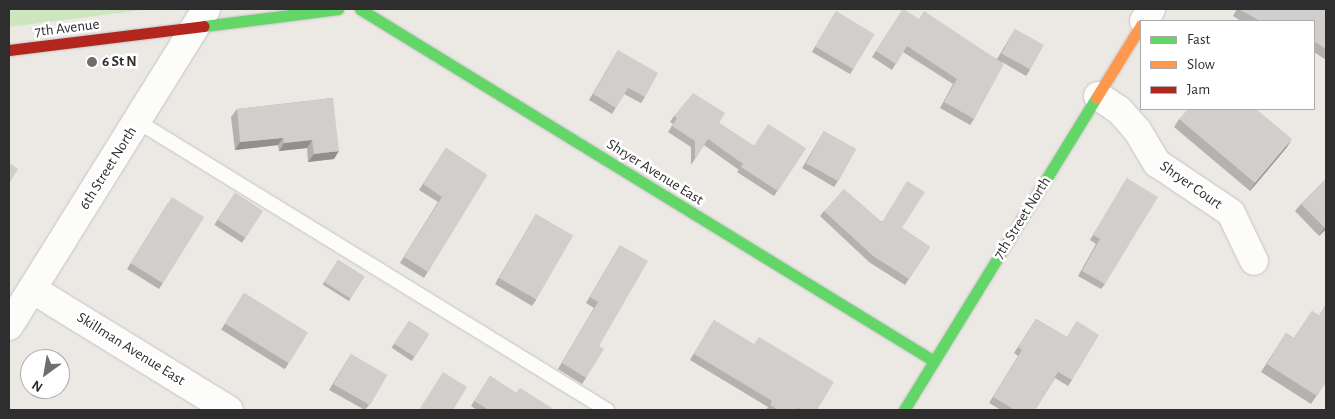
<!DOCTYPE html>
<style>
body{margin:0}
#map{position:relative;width:1335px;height:419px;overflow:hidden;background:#ece8e4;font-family:"Alegreya Sans",sans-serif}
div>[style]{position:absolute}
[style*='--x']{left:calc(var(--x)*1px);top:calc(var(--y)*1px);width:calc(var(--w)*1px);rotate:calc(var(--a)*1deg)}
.green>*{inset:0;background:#cee6be}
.roads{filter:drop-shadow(0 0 1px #c5c4c5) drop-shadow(0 0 1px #c5c4c5)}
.lane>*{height:14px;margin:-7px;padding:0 7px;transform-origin:7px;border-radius:7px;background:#fcfcfb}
.street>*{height:28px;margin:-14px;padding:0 14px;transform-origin:14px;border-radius:14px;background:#fcfcfb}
.fast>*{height:11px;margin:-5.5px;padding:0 5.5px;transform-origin:5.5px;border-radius:5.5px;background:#63d668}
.slow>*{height:11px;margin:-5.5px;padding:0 5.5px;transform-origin:5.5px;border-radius:5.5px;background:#ff974d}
.jam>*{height:11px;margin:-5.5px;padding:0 5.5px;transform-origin:5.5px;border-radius:5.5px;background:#b3261e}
.wall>*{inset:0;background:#b4b1af;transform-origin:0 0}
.shaded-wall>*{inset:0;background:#92908e}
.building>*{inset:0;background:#d1cecb;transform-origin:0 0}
.dots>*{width:14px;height:14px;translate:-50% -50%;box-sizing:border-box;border:2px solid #fff;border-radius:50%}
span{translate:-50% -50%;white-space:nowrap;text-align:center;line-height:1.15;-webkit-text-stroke:5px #fff;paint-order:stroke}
.street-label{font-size:15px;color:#2e2e2e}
.poi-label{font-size:15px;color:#2e2e2e;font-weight:700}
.left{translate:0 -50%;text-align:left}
.frame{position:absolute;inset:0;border:10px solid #2e2e2e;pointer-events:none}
.legend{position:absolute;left:1140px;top:20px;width:175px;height:90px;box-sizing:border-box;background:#fff;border:1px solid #ababab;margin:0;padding:6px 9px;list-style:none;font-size:15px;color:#2e2e2e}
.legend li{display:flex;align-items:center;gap:10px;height:25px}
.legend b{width:25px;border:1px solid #ababab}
.north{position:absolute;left:20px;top:349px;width:50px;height:50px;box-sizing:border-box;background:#fff;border:1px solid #ababab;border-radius:50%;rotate:212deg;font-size:14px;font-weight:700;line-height:20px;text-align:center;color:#2e2e2e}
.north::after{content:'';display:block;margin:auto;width:18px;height:22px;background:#706f6e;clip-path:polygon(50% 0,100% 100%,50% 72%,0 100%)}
</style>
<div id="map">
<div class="green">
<div style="clip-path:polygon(9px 9px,151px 9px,9px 27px)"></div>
</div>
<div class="roads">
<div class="lane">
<div style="--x:137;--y:121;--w:552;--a:31.59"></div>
</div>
<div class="street">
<div style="--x:1144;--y:21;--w:14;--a:-60"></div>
<div style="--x:1098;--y:96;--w:25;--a:34"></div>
<div style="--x:1119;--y:110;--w:27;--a:48"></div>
<div style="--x:1137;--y:130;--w:39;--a:59"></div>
<div style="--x:1157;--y:163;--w:89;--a:34"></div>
<div style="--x:1231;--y:213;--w:53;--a:64.4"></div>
<div style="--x:32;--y:289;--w:231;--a:31.6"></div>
<div style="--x:9;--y:326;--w:373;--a:-58.1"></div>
</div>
<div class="fast">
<div style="--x:360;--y:9;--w:673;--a:31.52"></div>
<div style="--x:204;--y:26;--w:135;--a:-7.2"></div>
<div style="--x:904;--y:410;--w:366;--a:-58.4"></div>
</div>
<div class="slow">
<div style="--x:1096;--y:98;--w:86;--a:-58.3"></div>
</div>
<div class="jam">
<div style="--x:9;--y:50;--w:196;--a:-7"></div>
</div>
</div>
<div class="wall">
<div style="clip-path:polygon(903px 9px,918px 19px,997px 59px,1015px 29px,1030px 70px,1026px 76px,1002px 62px,974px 119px,970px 125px,940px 108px,953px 84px,903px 52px,892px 70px,872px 57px)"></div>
<div style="clip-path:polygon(1237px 9px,1326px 9px,1326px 60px,1314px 52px,1314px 21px,1241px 21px,1233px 16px)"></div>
<div style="clip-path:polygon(836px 11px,854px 68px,850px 74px,812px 52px)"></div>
<div style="clip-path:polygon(618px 50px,645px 97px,641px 103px,624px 94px,612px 114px,589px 100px)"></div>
<div style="clip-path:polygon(333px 98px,334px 159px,308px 162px,307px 148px,279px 151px,278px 145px,235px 150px,231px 117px,237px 109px)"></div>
<div style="clip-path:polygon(674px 116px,719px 123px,754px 146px,806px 148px,774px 196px,737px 172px,739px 170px,704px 145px,691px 165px,691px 147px,668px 132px,673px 124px,670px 122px)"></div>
<div style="clip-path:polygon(1179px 119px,1287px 147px,1250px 191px,1174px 127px)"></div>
<div style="clip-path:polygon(824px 131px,838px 181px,834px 187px,802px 168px)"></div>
<div style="clip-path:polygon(446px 148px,487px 175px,424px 278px,400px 263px,438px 202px,419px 190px)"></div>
<div style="clip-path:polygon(1127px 178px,1105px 284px,1101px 289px,1078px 276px,1096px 244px,1090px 240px)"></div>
<div style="clip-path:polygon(1326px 179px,1326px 232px,1325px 230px,1319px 236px,1295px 211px,1301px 204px)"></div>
<div style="left:235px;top:193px;width:33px;height:38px;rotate:33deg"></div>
<div style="clip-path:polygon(168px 203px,163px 283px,159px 289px,127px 269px)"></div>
<div style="clip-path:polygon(824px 211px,881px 221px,902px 228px,930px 247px,905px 285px,869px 262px,820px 216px)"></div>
<div style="clip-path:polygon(536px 214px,536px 300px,532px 306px,495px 284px)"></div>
<div style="clip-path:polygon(620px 245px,599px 346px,586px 378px,582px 384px,558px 369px,594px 308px,586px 303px)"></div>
<div style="left:338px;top:260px;width:31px;height:29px;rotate:32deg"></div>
<div style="left:244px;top:293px;width:75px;height:43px;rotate:32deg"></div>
<div style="clip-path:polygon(1326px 304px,1326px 382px,1311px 404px,1261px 372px,1286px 333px,1294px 338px,1312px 311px,1319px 316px)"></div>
<div style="clip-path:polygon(1036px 319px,1067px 337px,1077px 321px,1072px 380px,1068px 386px,1055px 378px,1035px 410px,1001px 410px,989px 403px,1018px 356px,1014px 353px)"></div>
<div style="clip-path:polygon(714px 320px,817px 410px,766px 410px,768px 407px,690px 360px)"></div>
<div style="left:409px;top:321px;width:24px;height:32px;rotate:33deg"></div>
<div style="clip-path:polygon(351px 354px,369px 405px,365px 410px,329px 390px)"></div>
<div style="clip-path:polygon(490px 376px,516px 393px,550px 410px,477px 410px,471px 406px)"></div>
</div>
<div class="shaded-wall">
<div style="clip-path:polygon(283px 138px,278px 145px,235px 150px,240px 142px)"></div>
<div style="clip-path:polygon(1292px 139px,1287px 147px,1250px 191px,1255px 183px)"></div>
<div style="clip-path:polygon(312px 140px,307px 148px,279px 151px,284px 143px)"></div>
<div style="clip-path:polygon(339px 151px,334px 159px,308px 162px,314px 154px)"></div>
<div style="clip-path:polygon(1326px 226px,1326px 228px,1325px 230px,1319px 236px)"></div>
</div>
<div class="building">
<div style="clip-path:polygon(903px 9px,919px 19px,924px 11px,1004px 64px,974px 119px,944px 102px,957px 79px,907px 46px,896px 64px,876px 51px)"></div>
<div style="clip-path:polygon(1239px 9px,1326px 9px,1326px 49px,1314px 41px,1314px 21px,1260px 21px)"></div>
<div style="left:836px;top:11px;width:45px;height:41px;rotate:31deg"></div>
<div style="left:1015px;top:29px;width:33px;height:28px;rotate:29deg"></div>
<div style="clip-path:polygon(618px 50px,658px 73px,645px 97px,628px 88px,616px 108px,593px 94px)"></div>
<div style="clip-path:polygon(693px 93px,725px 113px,719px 123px,754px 146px,768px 124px,806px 148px,778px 191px,741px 167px,743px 164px,708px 139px,695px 159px,695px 141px,672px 126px,677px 118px,674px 116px)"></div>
<div style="clip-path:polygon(333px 98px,339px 151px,314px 154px,312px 140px,284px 143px,283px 138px,240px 142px,237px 109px)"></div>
<div style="clip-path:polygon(1188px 109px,1256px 109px,1292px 139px,1255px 183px,1179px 119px)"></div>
<div style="left:824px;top:131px;width:37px;height:37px;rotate:29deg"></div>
<div style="clip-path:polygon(446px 148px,487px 175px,428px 272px,404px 257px,442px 197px,423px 184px)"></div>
<div style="clip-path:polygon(9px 163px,18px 169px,9px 184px)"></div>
<div style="clip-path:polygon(1127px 178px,1158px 197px,1105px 284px,1082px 271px,1100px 239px,1093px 235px)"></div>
<div style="clip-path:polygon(1326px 179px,1326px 226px,1325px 228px,1301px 204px)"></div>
<div style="clip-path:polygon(907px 181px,925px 192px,902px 228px,930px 247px,909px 279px,873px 256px,824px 211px,844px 189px,882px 222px)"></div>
<div style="left:235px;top:193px;width:33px;height:32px;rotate:33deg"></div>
<div style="left:172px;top:197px;width:38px;height:78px;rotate:32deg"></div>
<div style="left:536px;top:214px;width:43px;height:74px;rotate:30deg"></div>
<div style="clip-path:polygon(620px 245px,648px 261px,599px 346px,604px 349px,586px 378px,562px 363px,598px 302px,590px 297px)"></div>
<div style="left:338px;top:260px;width:31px;height:26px;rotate:32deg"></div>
<div style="left:244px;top:293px;width:75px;height:36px;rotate:32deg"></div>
<div style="clip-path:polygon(1326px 305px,1326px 382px,1317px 396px,1267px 364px,1286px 333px,1294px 338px,1312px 311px,1319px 316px)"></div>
<div style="clip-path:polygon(1036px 319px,1067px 337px,1077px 321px,1099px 335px,1072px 380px,1058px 372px,1035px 410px,1015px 410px,993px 397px,1022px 350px,1018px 347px)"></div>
<div style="clip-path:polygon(714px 320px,754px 344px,759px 337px,834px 382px,817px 410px,802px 410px,797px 408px,796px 410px,779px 410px,770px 405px,772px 401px,694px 354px)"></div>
<div style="left:409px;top:321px;width:24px;height:27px;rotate:33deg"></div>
<div style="left:351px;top:354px;width:42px;height:35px;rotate:30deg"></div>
<div style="clip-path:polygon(443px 372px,467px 387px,453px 410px,419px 410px)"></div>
<div style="clip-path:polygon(490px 376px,516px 393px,520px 388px,552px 408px,550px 410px,489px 410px,474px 401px)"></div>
</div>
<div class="dots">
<div style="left:92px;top:62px;background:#706f6e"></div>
</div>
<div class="street-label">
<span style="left:67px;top:28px;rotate:-7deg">7th Avenue</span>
<span style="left:108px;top:168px;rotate:-58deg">6th Street North</span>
<span style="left:655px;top:172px;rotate:32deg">Shryer Avenue East</span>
<span style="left:1191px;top:185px;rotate:35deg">Shryer Court</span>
<span style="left:1022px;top:218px;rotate:-58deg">7th Street North</span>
<span style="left:131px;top:349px;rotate:32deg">Skillman Avenue East</span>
</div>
<div class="poi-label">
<span class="left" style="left:102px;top:62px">6 St N</span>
</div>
<div class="frame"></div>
<ul class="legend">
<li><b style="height:6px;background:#63d668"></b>Fast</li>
<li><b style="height:6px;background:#ff974d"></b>Slow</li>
<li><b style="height:6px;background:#b3261e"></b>Jam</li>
</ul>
<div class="north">N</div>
</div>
